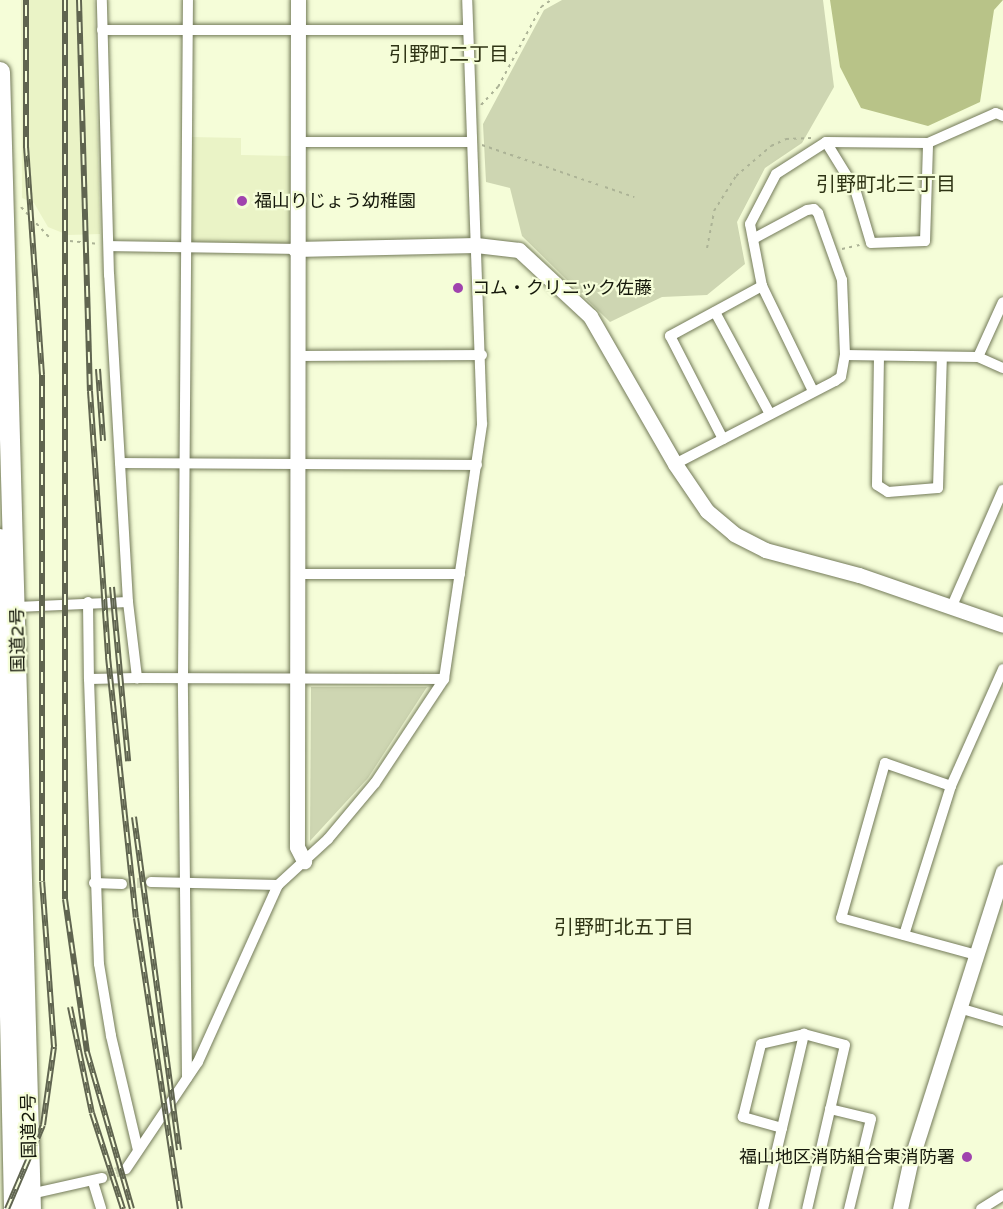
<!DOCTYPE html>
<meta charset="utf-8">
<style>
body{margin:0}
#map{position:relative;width:1003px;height:1209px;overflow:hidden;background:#f5fdd8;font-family:"Varela Round","Noto Sans JP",sans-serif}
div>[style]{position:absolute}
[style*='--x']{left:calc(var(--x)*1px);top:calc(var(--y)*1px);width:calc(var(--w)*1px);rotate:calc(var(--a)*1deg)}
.built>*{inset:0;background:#eaf3c6}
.green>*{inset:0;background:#ced6b2}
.water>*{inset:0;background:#b8c388}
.street-tunnel>*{height:10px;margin-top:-5px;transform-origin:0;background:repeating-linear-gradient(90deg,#d3dbb9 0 10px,transparent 0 15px)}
.path>*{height:2px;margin-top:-1px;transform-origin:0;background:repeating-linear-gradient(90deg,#acb396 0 3px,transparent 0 7.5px)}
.roads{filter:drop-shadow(0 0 2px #737a59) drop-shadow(0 0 2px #737a59)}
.street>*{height:10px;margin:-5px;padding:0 5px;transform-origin:5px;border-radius:5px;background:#fff}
.secondary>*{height:15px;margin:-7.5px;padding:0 7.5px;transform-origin:7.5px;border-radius:7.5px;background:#fff}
.highway>*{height:20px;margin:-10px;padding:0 10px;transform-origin:10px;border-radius:10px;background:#fff}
.rail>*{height:6px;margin-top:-3px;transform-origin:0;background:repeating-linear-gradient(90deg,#f5fdd8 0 11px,#606550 0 22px);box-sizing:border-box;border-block:2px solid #606550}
.dots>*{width:16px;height:16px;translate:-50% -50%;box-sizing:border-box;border:3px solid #f5fdd8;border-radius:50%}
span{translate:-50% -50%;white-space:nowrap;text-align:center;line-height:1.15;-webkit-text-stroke:4.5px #f5fdd8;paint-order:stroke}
.poi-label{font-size:18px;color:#15180b}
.left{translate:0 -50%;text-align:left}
.right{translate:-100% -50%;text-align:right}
.street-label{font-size:18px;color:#15180b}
.neighbourhood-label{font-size:20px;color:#2f3415}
</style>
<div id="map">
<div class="built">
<div style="clip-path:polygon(21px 0,94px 0,100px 234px,68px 235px,48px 227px,34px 203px,22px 198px)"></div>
<div style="clip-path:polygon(191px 137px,241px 138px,241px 155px,293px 156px,292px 247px,192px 246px)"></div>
</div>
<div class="green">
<div style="clip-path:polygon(562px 0,823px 0,834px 87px,802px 143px,765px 168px,737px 222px,745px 264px,707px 295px,662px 297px,610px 322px,522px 236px,510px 188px,486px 182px,483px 124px,544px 10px)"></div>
<div style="clip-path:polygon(311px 687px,427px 687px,368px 778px,310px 841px)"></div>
</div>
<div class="water">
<div style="clip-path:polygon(830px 0,1003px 0,994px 10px,980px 102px,928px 126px,861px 108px,840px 67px)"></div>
</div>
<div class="street-tunnel">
<div style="--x:122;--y:884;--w:29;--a:-4"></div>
<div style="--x:102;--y:1178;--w:26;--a:-21"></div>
</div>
<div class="path">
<div style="--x:481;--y:105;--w:25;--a:-47"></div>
<div style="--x:498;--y:87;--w:91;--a:-61.7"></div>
<div style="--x:541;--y:7;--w:12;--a:-35"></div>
<div style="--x:482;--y:145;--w:124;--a:18.9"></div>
<div style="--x:605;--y:187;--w:31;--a:19"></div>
<div style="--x:21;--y:207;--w:41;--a:47"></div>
<div style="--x:70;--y:241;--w:27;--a:6"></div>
<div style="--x:707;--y:248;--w:38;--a:-79"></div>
<div style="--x:714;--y:211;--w:41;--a:-57.8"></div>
<div style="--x:736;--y:176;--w:46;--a:-40.6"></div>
<div style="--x:771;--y:146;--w:17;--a:-25"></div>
<div style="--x:786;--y:139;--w:26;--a:-2"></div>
<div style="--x:842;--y:249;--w:18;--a:-13"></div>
</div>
<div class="roads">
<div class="street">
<div style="--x:102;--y:30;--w:365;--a:0"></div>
<div style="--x:296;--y:142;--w:175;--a:0"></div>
<div style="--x:826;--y:142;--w:55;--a:58.3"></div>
<div style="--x:855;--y:189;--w:56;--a:73.5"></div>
<div style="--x:871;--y:243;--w:54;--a:-2.1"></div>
<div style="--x:925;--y:241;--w:98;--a:-88.2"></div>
<div style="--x:753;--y:239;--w:61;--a:-28.2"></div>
<div style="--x:807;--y:210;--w:7;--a:-8"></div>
<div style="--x:814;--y:209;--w:6;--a:45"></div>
<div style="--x:818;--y:213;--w:71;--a:70.3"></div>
<div style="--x:842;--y:280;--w:75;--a:87.7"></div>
<div style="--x:109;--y:246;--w:186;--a:0.9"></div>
<div style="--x:715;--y:312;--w:116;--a:61.7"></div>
<div style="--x:299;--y:356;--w:183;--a:-0.3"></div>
<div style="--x:879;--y:356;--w:129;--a:90.9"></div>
<div style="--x:877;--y:485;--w:13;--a:32"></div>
<div style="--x:888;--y:492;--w:50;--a:-4.6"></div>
<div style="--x:938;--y:488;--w:131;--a:-88.3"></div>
<div style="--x:978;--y:357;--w:60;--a:-65.6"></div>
<div style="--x:813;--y:391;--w:117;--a:-115.9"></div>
<div style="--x:762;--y:286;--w:63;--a:-101"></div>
<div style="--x:750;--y:224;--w:56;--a:-62.5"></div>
<div style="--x:776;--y:174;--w:59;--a:-32.6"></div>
<div style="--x:826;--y:142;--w:102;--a:0.6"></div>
<div style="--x:928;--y:143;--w:74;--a:-23.8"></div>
<div style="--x:996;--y:113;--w:8;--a:23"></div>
<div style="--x:723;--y:439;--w:116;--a:-117.2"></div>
<div style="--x:670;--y:336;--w:105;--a:-28.5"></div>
<div style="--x:120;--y:463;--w:357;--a:0.3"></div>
<div style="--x:675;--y:464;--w:180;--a:-27.4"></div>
<div style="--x:835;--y:381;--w:7;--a:-34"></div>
<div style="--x:841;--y:377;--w:22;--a:-80"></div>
<div style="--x:845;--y:355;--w:133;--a:0.9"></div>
<div style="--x:978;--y:357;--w:27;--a:24"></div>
<div style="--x:297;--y:574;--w:163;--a:0"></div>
<div style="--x:88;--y:602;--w:77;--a:89.3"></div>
<div style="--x:89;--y:679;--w:48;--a:-1.2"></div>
<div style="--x:128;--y:602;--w:77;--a:83.2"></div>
<div style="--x:137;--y:678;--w:307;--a:0.2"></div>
<div style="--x:952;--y:606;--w:127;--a:-66.3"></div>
<div style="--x:17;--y:607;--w:111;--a:-2.6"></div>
<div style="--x:128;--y:602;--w:328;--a:-93.3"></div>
<div style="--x:109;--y:275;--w:275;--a:-91.5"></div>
<div style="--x:89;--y:679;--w:285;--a:88"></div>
<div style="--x:99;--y:964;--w:73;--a:80.5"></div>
<div style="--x:111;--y:1036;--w:117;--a:76.7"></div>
<div style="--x:951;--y:786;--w:70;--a:-160.8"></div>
<div style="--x:885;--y:763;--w:161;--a:105.8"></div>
<div style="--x:841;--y:918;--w:140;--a:15.3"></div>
<div style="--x:151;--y:882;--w:127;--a:1.4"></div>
<div style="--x:94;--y:883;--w:28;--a:2"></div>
<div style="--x:904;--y:935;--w:156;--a:-72.5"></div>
<div style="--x:951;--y:786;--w:128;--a:-66"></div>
<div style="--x:959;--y:1008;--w:46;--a:16.5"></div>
<div style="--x:187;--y:1078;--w:400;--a:-90.6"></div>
<div style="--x:183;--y:678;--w:678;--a:-89.58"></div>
<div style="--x:830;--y:1109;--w:42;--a:13.7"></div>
<div style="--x:871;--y:1119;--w:93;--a:103.7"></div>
<div style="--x:782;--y:1128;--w:97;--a:-76.8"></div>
<div style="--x:126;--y:1169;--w:129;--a:-56.1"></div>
<div style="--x:198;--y:1062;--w:194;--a:-65.7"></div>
<div style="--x:278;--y:885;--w:68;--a:-42.6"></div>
<div style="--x:328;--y:839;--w:73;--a:-50"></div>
<div style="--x:375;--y:783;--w:125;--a:-56.4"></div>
<div style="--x:444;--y:679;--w:258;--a:-81.5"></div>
<div style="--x:482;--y:424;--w:424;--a:-92"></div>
<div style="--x:93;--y:1182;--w:28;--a:73"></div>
<div style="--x:26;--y:1195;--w:78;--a:-12.6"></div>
<div style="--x:763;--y:1209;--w:83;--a:-76.8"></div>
<div style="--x:782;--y:1128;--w:41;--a:-164.2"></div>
<div style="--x:743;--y:1117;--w:75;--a:-76.1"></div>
<div style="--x:761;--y:1044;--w:44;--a:-13.1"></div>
<div style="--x:804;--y:1034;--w:42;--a:15"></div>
<div style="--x:845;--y:1045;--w:168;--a:103"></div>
<div style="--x:981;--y:1209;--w:26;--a:-32"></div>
</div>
<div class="secondary">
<div style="--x:298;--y:0;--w:847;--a:90.07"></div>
<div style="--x:297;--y:847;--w:16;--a:63"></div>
<div style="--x:295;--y:249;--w:181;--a:-1.3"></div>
<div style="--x:476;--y:245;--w:43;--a:6.6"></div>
<div style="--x:519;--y:250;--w:97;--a:42.9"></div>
<div style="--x:590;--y:316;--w:171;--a:60.1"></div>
<div style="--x:675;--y:464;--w:57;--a:55.8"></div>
<div style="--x:707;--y:511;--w:35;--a:40"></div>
<div style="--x:734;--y:534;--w:35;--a:27"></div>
<div style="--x:765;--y:550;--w:97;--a:14.9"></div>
<div style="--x:859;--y:575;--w:152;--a:19.1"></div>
<div style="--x:900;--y:1209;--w:47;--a:-77.7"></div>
<div style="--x:910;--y:1163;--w:306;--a:-72.3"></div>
</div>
<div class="highway">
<div style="--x:0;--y:72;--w:1137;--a:88.44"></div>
<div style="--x:0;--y:539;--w:670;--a:88.8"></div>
</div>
</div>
<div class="rail">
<div style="--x:65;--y:0;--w:899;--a:90"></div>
<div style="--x:65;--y:899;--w:155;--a:81.8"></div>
<div style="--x:87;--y:1052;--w:163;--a:74"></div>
<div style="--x:79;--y:0;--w:391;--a:88.4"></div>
<div style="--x:90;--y:391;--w:267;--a:86.1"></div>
<div style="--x:108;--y:657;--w:262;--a:83.9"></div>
<div style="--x:136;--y:918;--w:294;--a:81.4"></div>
<div style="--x:98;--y:369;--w:72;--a:86"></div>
<div style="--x:112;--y:587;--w:175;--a:84.7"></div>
<div style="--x:134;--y:817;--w:336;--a:82.3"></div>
<div style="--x:70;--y:1007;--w:108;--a:78.3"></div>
<div style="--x:92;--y:1113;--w:101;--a:72.1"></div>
<div style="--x:7;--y:1209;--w:91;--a:-66.8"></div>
<div style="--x:43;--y:1125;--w:79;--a:-82"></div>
<div style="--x:54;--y:1047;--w:166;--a:-94.1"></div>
<div style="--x:42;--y:881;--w:506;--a:-90"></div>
<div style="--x:42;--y:375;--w:228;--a:-94"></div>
<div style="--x:26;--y:148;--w:148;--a:-90"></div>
</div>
<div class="dots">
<div style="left:242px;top:201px;background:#a043ae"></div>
<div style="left:458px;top:288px;background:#a043ae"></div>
<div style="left:967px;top:1157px;background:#a043ae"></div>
</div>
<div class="poi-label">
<span class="left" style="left:254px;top:201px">福山りじょう幼稚園</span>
<span class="left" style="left:472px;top:288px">コム・クリニック佐藤</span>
<span class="right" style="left:955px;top:1157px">福山地区消防組合東消防署</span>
</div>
<div class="street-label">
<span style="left:18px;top:640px;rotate:-91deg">国道2号</span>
<span style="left:29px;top:1126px;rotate:-91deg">国道2号</span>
</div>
<div class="neighbourhood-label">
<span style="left:449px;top:55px">引野町二丁目</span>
<span style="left:886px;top:185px">引野町北三丁目</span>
<span style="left:624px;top:928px">引野町北五丁目</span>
</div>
</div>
